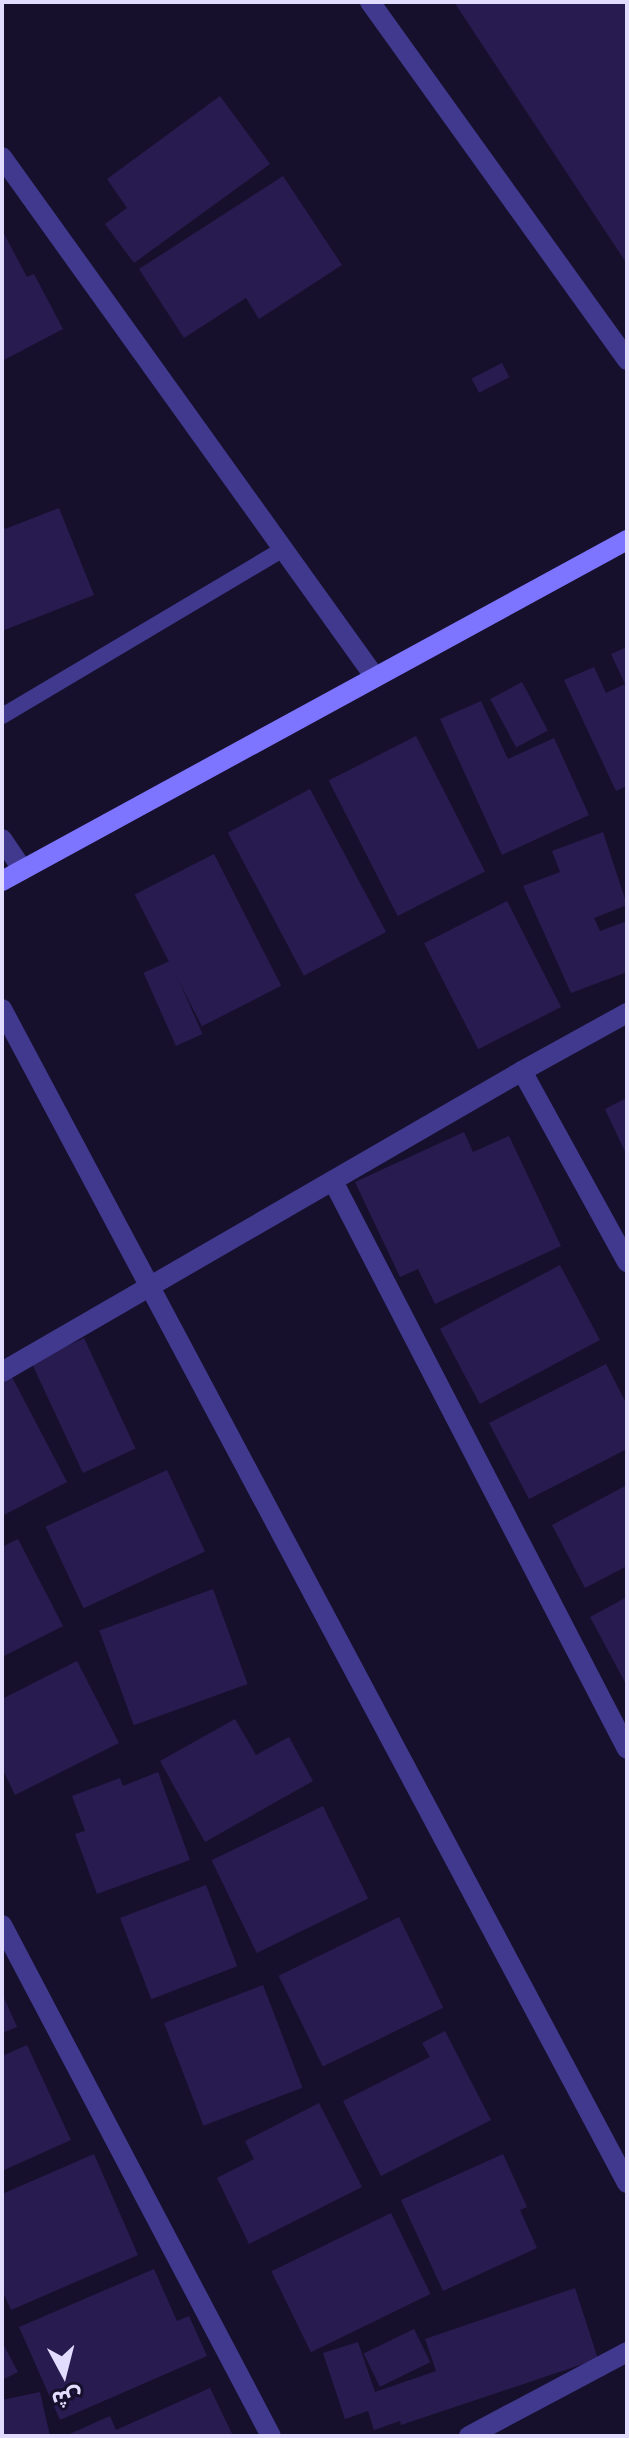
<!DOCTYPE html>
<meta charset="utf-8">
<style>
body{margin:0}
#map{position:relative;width:629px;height:2438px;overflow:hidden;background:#17102d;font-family:Poppins,"Noto Sans Arabic",sans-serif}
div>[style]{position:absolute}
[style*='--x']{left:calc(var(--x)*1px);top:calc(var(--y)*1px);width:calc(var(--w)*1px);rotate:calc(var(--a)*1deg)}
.building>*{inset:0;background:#281b4f;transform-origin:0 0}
.lane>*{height:16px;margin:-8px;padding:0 8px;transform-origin:8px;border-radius:8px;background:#40398e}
.street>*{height:20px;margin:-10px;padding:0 10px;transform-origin:10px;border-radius:10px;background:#40398e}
.secondary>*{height:20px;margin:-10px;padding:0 10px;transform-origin:10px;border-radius:10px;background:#7d74ff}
span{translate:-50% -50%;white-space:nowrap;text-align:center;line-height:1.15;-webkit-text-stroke:7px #17102d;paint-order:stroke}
.frame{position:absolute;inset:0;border:4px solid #e2ddff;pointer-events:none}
.north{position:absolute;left:24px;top:2334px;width:80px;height:80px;-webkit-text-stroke:6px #17102d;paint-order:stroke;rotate:173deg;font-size:22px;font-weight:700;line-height:32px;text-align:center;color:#e2ddff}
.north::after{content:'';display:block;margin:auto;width:28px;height:36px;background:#e2ddff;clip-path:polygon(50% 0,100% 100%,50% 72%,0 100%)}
</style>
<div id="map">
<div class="building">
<div style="clip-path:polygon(454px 2px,627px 2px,627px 264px)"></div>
<div style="clip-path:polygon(220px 96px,270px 164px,134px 263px,105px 224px,127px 208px,107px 179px)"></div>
<div style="clip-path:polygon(283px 176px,342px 265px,259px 319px,246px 298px,184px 338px,139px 269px)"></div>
<div style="clip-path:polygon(2px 230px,27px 277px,34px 274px,63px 329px,2px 361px)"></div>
<div style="left:502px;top:363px;width:16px;height:34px;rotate:63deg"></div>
<div style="clip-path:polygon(59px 508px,94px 595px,2px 631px,2px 522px,5px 529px)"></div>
<div style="clip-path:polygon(627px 647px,627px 786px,616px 791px,564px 680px,594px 667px,606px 693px,625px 684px,611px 654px)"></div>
<div style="left:522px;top:682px;width:55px;height:36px;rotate:62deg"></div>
<div style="clip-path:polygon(481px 701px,508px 759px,554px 738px,589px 815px,502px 855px,440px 719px)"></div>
<div style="left:416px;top:736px;width:152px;height:98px;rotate:63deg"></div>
<div style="left:310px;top:789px;width:162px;height:93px;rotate:62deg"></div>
<div style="clip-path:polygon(603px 832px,627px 905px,594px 918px,600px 931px,627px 921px,627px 972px,571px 993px,523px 886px,560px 872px,552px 851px)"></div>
<div style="left:214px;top:854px;width:148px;height:89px;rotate:63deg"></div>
<div style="left:507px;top:901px;width:119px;height:93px;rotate:63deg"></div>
<div style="left:170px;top:961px;width:80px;height:29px;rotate:66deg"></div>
<div style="clip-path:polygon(627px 1098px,627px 1156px,605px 1109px)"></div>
<div style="clip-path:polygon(464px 1132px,473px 1152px,509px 1136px,561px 1246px,435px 1304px,418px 1269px,400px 1277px,355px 1182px)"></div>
<div style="left:560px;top:1265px;width:85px;height:136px;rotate:62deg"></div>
<div style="left:84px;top:1338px;width:122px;height:58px;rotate:65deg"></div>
<div style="clip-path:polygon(606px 1364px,627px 1405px,627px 1449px,529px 1499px,489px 1423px)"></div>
<div style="clip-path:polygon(12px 1377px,67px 1482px,2px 1516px,2px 1382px)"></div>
<div style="left:167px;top:1470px;width:90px;height:134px;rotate:65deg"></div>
<div style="clip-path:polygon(627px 1485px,627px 1566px,585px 1588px,552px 1525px)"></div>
<div style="clip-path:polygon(18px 1539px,63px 1626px,2px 1657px,2px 1547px)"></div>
<div style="left:213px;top:1589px;width:101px;height:121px;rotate:70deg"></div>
<div style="clip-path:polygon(627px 1597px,627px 1686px,590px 1617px)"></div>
<div style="clip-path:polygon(77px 1661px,119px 1743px,15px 1795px,2px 1768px,2px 1699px)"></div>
<div style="clip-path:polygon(235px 1719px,256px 1755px,289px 1737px,313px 1781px,205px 1842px,160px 1761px)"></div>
<div style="clip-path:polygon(158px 1772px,190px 1860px,97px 1894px,75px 1834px,85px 1831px,72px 1796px,120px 1778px,123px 1786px)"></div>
<div style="left:323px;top:1806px;width:103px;height:124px;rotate:64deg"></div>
<div style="left:206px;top:1885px;width:87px;height:92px;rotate:69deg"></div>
<div style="left:399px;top:1917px;width:101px;height:134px;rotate:64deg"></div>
<div style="left:263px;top:1985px;width:110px;height:106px;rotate:69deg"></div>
<div style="clip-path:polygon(2px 1993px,17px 2027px,2px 2033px)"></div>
<div style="clip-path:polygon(445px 2031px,491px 2120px,381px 2176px,343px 2101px,430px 2057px,422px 2043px)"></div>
<div style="clip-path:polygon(27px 2045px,71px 2140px,2px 2171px,2px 2056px)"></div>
<div style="clip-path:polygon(319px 2103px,362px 2187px,249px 2244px,217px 2178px,254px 2159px,245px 2141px)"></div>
<div style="clip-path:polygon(94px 2154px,138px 2255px,11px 2310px,2px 2290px,2px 2194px)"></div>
<div style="clip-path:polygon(503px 2154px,527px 2207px,520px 2210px,537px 2248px,443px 2291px,401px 2200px)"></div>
<div style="left:391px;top:2213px;width:90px;height:133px;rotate:64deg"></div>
<div style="clip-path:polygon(154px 2269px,177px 2321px,189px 2316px,207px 2356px,60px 2420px,19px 2327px)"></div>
<div style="clip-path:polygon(575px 2288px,598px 2359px,401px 2425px,400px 2421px,374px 2430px,368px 2411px,345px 2419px,323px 2353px,358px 2342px,375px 2392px,436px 2371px,425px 2339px)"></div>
<div style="left:414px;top:2329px;width:37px;height:56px;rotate:64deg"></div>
<div style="clip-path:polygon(2px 2342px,18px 2372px,2px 2380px)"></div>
<div style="clip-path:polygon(210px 2388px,233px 2436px,65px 2436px,110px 2416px,116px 2430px)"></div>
<div style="clip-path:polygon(40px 2392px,50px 2436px,2px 2436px,2px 2400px)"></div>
</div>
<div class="lane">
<div style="--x:2;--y:716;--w:327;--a:-30.7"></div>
</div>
<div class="street">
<div style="--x:370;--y:2;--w:441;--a:54.3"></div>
<div style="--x:2;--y:157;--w:640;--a:54.35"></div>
<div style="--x:2;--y:839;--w:37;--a:56"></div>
<div style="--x:2;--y:1009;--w:1330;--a:61.97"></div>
<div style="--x:627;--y:1013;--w:120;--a:151.1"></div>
<div style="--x:522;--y:1071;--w:218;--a:61.2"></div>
<div style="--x:334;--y:1183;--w:637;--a:62.63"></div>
<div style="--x:2;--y:1372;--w:601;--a:-30.06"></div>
<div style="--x:2;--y:1925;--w:577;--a:62.24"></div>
<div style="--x:469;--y:2436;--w:179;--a:-28"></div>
</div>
<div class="secondary">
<div style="--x:2;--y:881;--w:712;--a:-28.62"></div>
</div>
<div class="frame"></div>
<div class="north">ش</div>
</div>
